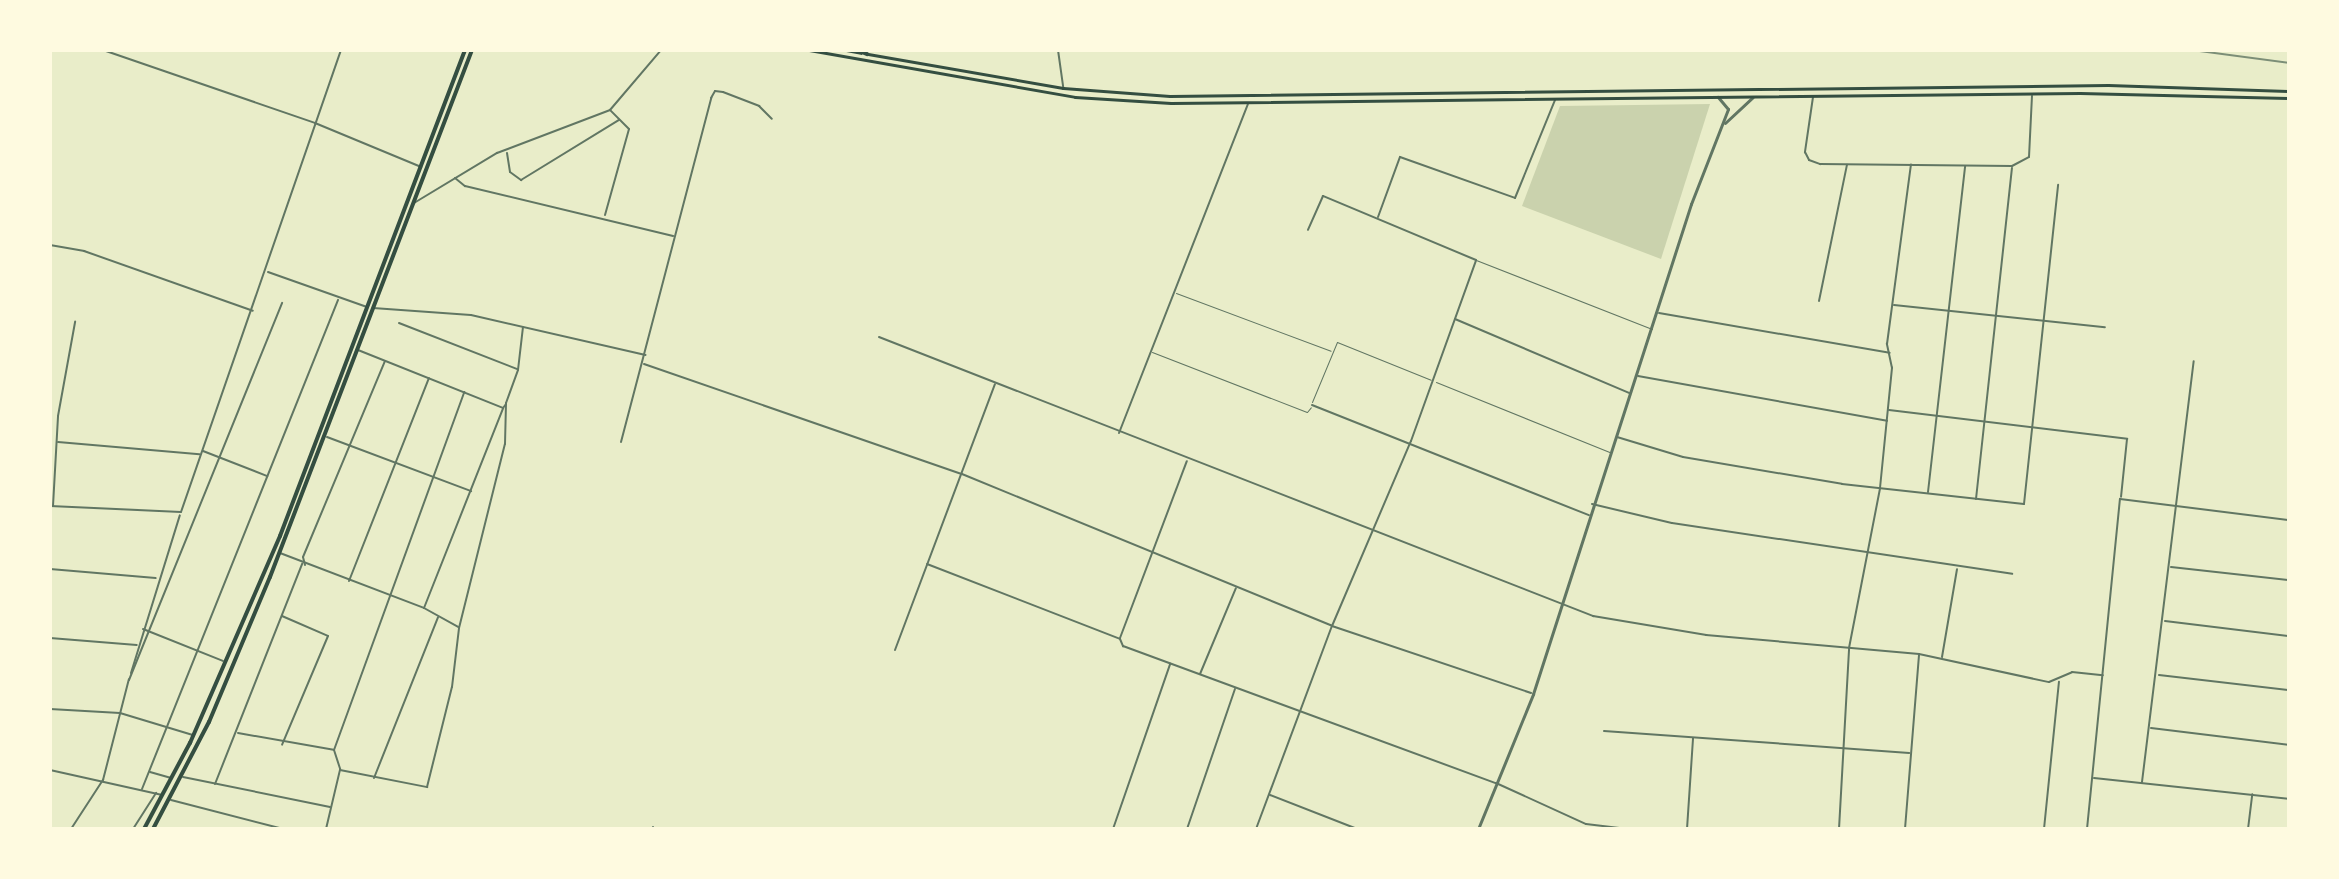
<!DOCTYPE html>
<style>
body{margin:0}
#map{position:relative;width:2339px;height:879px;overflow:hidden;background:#e9edc9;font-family:Literata,serif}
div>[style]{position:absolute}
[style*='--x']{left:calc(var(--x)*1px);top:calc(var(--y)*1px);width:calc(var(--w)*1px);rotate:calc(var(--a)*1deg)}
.green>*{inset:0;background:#cad2ad}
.service>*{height:1px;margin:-0.5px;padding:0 0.5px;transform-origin:0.5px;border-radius:0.5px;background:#617663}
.minor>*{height:2px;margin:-1px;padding:0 1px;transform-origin:1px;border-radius:1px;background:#617663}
.tertiary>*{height:3px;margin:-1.5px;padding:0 1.5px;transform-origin:1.5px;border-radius:1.5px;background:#617663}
.primary>*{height:3px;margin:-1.5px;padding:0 1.5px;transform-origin:1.5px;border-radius:1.5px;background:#344e41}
.trunk>*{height:4px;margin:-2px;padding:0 2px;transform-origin:2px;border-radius:2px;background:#344e41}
.rail>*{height:2px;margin:-1px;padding:0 1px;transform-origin:1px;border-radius:1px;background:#7c8e77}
span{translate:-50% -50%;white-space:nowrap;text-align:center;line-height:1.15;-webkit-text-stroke:8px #fefae0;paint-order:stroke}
.frame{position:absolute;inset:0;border:52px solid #fefae0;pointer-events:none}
</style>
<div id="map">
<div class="green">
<div style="clip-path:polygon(1710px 104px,1661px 259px,1522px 206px,1560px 106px)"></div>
</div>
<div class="service">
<div style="--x:1476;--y:260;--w:189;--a:21.4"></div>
<div style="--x:1176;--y:293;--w:165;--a:20.5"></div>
<div style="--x:1152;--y:352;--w:166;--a:21.2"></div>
<div style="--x:1307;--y:412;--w:6;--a:-51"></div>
<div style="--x:1436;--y:382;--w:187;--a:22"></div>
<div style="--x:1312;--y:402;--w:65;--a:-67.4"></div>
<div style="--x:1337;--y:342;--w:101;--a:22"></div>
</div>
<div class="minor">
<div style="--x:103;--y:50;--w:224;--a:19"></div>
<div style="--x:315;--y:123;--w:115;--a:22.5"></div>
<div style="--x:1058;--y:50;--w:37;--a:82"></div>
<div style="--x:1813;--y:97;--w:56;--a:98.3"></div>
<div style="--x:1805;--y:152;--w:9;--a:63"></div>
<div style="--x:1809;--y:160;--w:12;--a:20"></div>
<div style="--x:1820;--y:164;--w:192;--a:0.6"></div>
<div style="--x:2012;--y:166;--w:19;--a:-28"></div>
<div style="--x:2029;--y:157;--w:61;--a:-87.2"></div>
<div style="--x:507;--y:153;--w:19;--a:81"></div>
<div style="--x:510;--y:172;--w:14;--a:36"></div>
<div style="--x:521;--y:180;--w:115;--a:-31.5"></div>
<div style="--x:455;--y:178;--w:13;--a:39"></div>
<div style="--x:465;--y:186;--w:214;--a:13.5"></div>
<div style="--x:414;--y:203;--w:97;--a:-31.1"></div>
<div style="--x:497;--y:153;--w:121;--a:-20.8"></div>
<div style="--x:605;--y:215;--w:89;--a:-74.4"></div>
<div style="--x:629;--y:129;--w:27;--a:-135"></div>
<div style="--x:610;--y:110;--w:79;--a:-49.6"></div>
<div style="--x:1378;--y:217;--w:64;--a:-69.9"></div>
<div style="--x:1400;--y:157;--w:122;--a:19.6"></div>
<div style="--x:1515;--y:198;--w:106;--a:-67.8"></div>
<div style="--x:50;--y:245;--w:35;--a:10"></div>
<div style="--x:84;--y:251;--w:179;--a:19.5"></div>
<div style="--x:268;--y:272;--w:105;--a:19.5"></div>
<div style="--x:1819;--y:301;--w:139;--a:-78.4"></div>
<div style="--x:1894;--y:305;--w:212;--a:6"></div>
<div style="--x:373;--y:308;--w:98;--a:4.1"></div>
<div style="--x:471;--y:315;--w:179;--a:12.9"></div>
<div style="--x:1659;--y:313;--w:234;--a:9.8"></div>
<div style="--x:1455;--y:319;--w:189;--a:23"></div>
<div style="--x:399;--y:323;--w:127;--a:21.3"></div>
<div style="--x:879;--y:337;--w:767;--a:21.34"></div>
<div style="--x:1593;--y:616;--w:115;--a:9.5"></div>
<div style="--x:1706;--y:635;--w:214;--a:5.1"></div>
<div style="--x:1919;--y:654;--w:133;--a:12.2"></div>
<div style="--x:2049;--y:682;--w:25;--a:-23"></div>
<div style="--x:2072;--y:672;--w:31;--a:6"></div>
<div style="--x:358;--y:350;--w:156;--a:21.8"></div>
<div style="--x:503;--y:408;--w:5;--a:-53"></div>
<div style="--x:644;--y:364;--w:336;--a:19.1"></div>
<div style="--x:962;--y:474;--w:400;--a:22.3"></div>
<div style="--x:1332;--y:626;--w:210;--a:18.6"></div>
<div style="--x:1638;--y:376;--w:253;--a:10.2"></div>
<div style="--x:1312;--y:405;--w:298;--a:21.7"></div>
<div style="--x:1889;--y:410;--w:240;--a:6.9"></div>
<div style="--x:2127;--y:439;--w:58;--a:95.9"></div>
<div style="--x:1119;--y:433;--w:353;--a:-68.6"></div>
<div style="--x:327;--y:437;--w:154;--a:20.6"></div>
<div style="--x:1617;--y:437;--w:69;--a:16.9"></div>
<div style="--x:1683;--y:457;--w:161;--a:9.6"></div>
<div style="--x:1842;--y:484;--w:183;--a:6.3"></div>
<div style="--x:2024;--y:504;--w:321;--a:-83.9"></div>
<div style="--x:58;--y:442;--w:142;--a:4.9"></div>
<div style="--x:621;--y:442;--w:356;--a:-75.3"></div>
<div style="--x:711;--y:98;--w:8;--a:-60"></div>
<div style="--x:715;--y:91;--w:8;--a:7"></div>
<div style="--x:723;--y:92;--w:39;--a:21"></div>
<div style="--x:759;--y:106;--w:18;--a:45"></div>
<div style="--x:203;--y:451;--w:69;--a:21.3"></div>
<div style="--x:1928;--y:492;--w:328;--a:-83.5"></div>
<div style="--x:1976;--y:499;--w:333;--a:-83.8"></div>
<div style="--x:1592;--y:504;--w:82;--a:13.4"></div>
<div style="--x:1672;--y:523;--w:344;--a:8.5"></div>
<div style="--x:50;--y:506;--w:131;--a:2.6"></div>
<div style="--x:181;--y:512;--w:489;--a:-70.9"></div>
<div style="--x:53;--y:506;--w:90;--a:-86.8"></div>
<div style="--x:58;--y:416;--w:96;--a:-79.7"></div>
<div style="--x:280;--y:553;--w:154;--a:20.9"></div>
<div style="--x:424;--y:608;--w:39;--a:29"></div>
<div style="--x:927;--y:564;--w:207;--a:21.2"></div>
<div style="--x:1120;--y:639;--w:8;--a:67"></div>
<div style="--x:1123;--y:646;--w:397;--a:20.2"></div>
<div style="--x:1496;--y:783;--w:99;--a:24.5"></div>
<div style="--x:1586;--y:824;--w:42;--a:6.8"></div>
<div style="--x:305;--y:565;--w:8;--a:-104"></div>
<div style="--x:303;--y:557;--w:212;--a:-67.3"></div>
<div style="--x:2171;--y:567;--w:119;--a:6.3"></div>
<div style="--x:50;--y:569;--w:106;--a:4.9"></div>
<div style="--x:349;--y:581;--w:218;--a:-68.5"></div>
<div style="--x:424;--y:608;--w:215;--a:-68.4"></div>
<div style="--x:282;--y:616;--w:50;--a:23.5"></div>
<div style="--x:328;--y:636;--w:118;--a:112.9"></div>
<div style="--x:2165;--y:621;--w:125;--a:6.9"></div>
<div style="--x:143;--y:629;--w:86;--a:21.8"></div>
<div style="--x:50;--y:638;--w:87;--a:4.6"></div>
<div style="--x:1120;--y:638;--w:189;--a:-69.3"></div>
<div style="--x:895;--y:650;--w:284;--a:-69.4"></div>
<div style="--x:1942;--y:657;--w:89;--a:-80.3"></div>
<div style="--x:131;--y:673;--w:165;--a:-72.8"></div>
<div style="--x:1200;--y:674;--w:93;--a:-67.3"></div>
<div style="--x:2159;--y:675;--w:131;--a:6.6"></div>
<div style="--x:129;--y:680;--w:407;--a:-67.9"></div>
<div style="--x:50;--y:709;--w:70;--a:3.3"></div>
<div style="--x:120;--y:713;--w:76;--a:16.8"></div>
<div style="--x:2151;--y:728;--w:139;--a:7"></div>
<div style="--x:1604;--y:731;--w:306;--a:4.1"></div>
<div style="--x:238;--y:733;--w:97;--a:10"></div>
<div style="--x:334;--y:750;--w:20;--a:72"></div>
<div style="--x:334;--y:750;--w:381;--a:-70"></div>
<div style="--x:50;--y:770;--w:115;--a:12.6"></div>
<div style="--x:150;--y:772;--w:22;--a:16"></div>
<div style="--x:183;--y:777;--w:150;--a:11.5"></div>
<div style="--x:374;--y:778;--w:173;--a:-68.3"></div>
<div style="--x:2094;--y:778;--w:196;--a:6.1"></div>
<div style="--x:2142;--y:782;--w:424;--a:-83"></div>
<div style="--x:215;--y:784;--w:237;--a:-68.4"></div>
<div style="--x:142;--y:789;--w:527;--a:-68.16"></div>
<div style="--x:1270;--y:795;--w:93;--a:21.3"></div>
<div style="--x:171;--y:800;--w:116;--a:14.5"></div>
<div style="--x:71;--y:829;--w:59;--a:-56.9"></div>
<div style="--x:103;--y:780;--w:104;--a:-75.6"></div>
<div style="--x:133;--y:829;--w:43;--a:-57.4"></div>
<div style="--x:326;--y:829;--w:61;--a:-76.7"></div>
<div style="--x:340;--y:770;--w:89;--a:11.1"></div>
<div style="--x:427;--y:787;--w:103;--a:-76"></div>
<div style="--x:452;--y:687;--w:59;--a:-83.2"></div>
<div style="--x:459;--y:628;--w:190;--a:-76"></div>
<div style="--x:505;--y:444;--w:41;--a:-88.6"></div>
<div style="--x:506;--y:403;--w:35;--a:-70"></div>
<div style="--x:518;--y:370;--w:43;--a:-83.4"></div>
<div style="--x:653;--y:829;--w:2;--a:-90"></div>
<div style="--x:1113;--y:829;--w:175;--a:-70.9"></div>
<div style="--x:1187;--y:829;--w:148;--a:-71.1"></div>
<div style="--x:1256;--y:829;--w:217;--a:-69.5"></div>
<div style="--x:1332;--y:626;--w:201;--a:-66.9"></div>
<div style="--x:1411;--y:441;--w:192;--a:-70.2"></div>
<div style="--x:1476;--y:260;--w:166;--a:-157.3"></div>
<div style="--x:1323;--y:196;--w:37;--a:114"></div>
<div style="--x:1687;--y:829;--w:91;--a:-86.2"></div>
<div style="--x:1839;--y:829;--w:181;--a:-86.8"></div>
<div style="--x:1849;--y:648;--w:163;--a:-79"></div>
<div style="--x:1880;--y:488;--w:121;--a:-84.3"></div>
<div style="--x:1892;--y:368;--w:25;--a:-102"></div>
<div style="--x:1887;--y:344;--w:181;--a:-82.4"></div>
<div style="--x:1905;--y:829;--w:175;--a:-85.4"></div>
<div style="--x:2044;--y:829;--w:148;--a:-84.2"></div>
<div style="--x:2087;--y:829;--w:332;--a:-84.3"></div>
<div style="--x:2120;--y:499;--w:170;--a:7.1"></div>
<div style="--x:2248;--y:829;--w:35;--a:-83"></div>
</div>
<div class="tertiary">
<div style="--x:1725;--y:123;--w:38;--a:-43"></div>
<div style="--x:1478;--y:829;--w:146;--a:-67.8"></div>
<div style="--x:1533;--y:694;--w:515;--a:-72.13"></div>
<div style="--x:1691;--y:204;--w:102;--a:-68.7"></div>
<div style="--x:1728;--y:109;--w:16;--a:-130"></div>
</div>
<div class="primary">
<div style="--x:809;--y:50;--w:270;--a:10"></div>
<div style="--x:1075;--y:97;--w:96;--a:3.6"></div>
<div style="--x:1171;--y:103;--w:909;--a:-0.63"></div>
<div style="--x:2080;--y:93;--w:209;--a:1.4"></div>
<div style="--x:846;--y:50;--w:15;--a:11"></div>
<div style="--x:868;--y:54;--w:198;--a:9.9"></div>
<div style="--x:1063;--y:88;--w:107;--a:4.3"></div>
<div style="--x:1170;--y:96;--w:938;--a:-0.67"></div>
<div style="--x:2108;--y:85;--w:181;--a:1.9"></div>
</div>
<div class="trunk">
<div style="--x:857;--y:50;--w:11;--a:22"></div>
<div style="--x:144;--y:829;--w:98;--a:-61.9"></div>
<div style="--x:190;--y:743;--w:226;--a:-66.5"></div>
<div style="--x:280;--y:536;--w:520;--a:-69.16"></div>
<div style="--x:153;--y:829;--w:121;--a:-62.4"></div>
<div style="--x:209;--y:722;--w:157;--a:-67.2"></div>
<div style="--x:270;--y:577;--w:564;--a:-69.03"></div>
</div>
<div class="rail">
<div style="--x:2192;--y:50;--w:98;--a:7.6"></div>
</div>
<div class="frame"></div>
</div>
